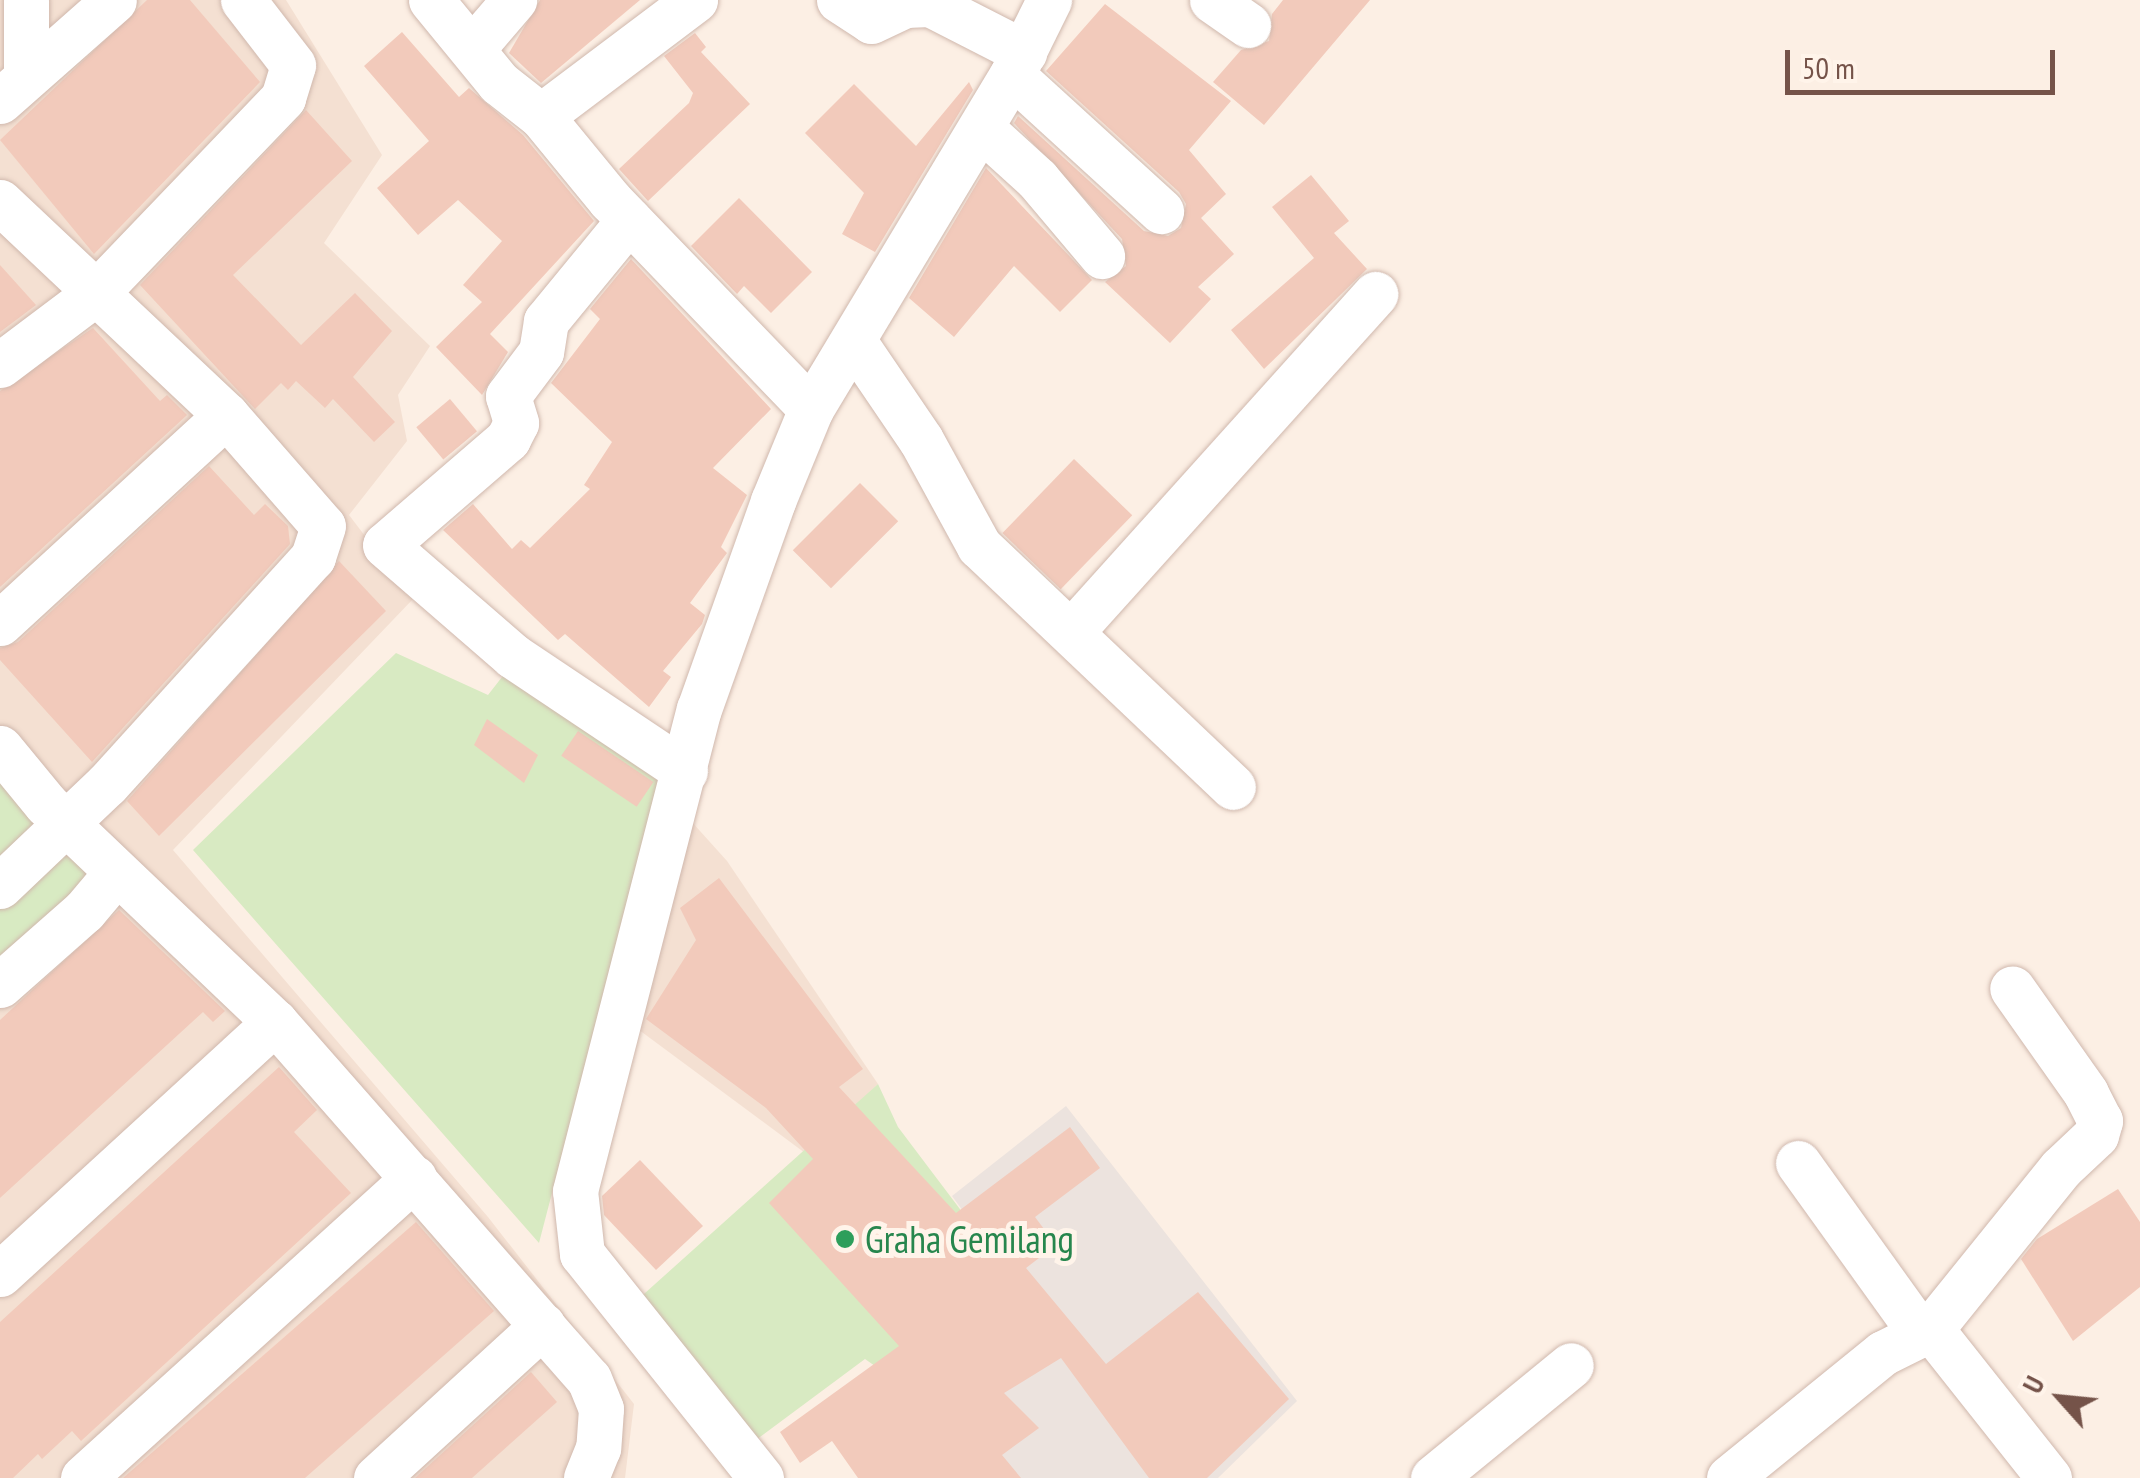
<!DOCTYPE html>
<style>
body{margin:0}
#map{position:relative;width:2140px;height:1478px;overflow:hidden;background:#fcefe4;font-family:"PT Sans Narrow",sans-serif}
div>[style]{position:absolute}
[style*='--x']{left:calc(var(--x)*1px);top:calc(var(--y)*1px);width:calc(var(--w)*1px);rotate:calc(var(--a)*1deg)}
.residential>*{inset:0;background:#f4e0d2}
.industrial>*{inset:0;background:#ece3de}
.green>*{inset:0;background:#d8eac2}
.building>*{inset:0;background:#f2cabb;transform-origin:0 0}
.roads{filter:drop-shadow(0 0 2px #d0b8ad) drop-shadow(0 0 2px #d0b8ad)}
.minor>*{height:45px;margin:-22.5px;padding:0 22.5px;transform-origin:22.5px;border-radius:22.5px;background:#fff}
.dots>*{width:28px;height:28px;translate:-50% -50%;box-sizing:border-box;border:5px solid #fff4ea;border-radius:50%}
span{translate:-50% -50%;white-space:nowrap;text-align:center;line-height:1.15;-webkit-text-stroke:10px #fff4ea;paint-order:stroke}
.leisure-label{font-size:38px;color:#27864d}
.left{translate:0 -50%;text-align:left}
.north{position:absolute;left:2010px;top:1348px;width:100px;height:100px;-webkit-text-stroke:8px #fff4ea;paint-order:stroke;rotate:297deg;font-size:28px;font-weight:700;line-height:40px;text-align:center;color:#755349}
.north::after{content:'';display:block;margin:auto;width:35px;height:45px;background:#755349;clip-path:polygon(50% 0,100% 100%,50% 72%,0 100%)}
.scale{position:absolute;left:1785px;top:50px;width:270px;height:45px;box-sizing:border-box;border:5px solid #755349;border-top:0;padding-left:12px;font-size:30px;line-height:35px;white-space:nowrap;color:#755349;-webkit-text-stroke:8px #fff4ea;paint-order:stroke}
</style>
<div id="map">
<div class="residential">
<div style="clip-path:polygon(0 0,286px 0,382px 155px,324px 243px,430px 346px,398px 395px,407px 441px,349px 515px,413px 599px,173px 850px,488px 1217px,634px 1404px,625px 1478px,0 1478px)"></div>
<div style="clip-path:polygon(691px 821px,727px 861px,878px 1084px,805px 1153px,631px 1024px)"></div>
</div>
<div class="industrial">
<div style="clip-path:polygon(1066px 1106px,1297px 1401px,1218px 1478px,961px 1478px,1014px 1281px,952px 1196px)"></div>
</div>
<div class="green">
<div style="clip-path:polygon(526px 646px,671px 736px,539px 1243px,193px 850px,396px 653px,488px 695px)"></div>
<div style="clip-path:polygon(0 748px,116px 873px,0 985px)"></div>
<div style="clip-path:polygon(878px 1084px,898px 1127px,1015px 1282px,895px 1380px,865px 1359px,745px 1448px,635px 1302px)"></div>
</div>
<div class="building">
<div style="clip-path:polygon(147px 0,190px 0,260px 82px,94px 254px,0 140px)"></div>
<div style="clip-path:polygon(540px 0,640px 0,541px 83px,509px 53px)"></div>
<div style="clip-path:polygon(1283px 0,1370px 0,1264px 125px,1213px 82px,1241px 50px,1269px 41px,1272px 14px)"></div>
<div style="clip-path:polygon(1105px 4px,1231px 101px,1189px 150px,1226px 194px,1201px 218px,1234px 254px,1198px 287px,1211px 299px,1170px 343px,1105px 282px,1126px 266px,1122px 239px,1014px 123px,1018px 116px,1144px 231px,1168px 236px,1181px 228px,1186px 204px,1179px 192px,1046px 71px)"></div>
<div style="clip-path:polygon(402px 32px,459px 97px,469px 88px,523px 135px,594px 221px,490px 334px,508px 352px,482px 395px,436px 347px,482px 302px,463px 285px,502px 241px,458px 200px,418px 235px,377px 188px,429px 141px,364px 66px)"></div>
<div style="clip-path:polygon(695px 33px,706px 47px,701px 52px,750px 104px,648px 201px,619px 169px,689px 103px,693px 93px,664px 56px)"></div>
<div style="clip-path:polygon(969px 82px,973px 90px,875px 252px,842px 234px,864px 193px,805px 133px,854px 84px,916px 146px)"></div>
<div style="clip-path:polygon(306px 110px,352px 161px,233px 275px,301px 345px,355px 293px,392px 331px,353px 377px,395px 422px,374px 442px,333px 399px,325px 408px,296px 381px,288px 390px,281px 383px,255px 409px,140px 285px)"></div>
<div style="clip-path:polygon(986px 168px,1092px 280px,1060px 312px,1014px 266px,954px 337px,909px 298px)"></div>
<div style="clip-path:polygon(1311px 175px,1349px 221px,1334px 233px,1367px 269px,1264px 369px,1231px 330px,1314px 258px,1272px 207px)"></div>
<div style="clip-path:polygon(739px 198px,812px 272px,771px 313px,744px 286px,737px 294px,691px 246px)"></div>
<div style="clip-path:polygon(631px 259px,771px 409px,713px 468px,747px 495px,721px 547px,727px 553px,690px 603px,705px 615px,702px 624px,663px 671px,671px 677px,649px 707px,565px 634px,558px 640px,443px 530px,473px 504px,512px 549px,521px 540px,530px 548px,590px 489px,584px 485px,612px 442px,551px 383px,600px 319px,590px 309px)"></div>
<div style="clip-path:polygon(0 265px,36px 305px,0 332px)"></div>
<div style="clip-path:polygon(93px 328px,160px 401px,167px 395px,187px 415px,0 587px,0 391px)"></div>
<div style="left:450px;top:399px;width:42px;height:44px;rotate:50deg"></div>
<div style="left:1074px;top:459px;width:81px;height:103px;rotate:44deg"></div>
<div style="clip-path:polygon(209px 466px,254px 515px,265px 504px,288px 526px,290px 544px,92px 762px,0 660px,0 648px,18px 642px)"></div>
<div style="left:860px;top:483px;width:54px;height:95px;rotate:45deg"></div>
<div style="clip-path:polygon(339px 561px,386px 611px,159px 836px,127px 801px)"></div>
<div style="clip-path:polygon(487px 719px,538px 755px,524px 783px,474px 745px)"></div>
<div style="left:578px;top:731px;width:91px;height:30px;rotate:34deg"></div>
<div style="clip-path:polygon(719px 878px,863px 1069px,839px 1087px,956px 1213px,1070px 1127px,1100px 1168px,1035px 1217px,1056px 1245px,1026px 1268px,1106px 1364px,1198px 1292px,1289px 1399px,1207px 1478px,1149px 1478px,1061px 1358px,1004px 1393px,1039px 1428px,1002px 1455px,1021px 1478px,858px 1478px,832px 1441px,800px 1463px,780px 1432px,899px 1346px,769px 1203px,813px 1159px,766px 1108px,646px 1019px,696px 940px,680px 908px)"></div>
<div style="clip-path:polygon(119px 910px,225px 1011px,213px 1022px,203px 1012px,0 1198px,0 1020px)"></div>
<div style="clip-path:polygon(279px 1067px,317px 1110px,294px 1132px,351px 1193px,81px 1441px,72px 1431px,42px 1459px,38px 1454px,13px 1478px,0 1478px,0 1322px)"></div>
<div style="clip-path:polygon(640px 1160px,703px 1226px,656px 1270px,604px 1215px,602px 1196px)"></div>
<div style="clip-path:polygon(2118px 1189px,2140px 1222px,2140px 1287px,2073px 1341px,2021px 1259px,2037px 1239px)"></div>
<div style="clip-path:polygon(416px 1222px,494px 1311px,305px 1478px,123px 1478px)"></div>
<div style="clip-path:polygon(531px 1372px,557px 1402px,472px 1478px,415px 1478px)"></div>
</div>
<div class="roads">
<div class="minor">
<div style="--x:431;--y:0;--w:107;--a:50.7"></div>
<div style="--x:499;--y:83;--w:53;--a:38.2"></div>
<div style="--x:541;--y:116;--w:109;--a:50.6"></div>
<div style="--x:610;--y:200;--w:290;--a:46.1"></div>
<div style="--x:839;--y:0;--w:38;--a:33"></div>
<div style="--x:871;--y:21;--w:38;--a:-25"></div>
<div style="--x:905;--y:5;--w:25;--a:-2"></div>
<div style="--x:930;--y:4;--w:106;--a:27.1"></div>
<div style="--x:1212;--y:0;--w:44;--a:34.8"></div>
<div style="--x:472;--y:49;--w:65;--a:-49.4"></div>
<div style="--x:26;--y:72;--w:72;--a:-90"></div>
<div style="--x:1012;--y:75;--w:202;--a:42.4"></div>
<div style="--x:0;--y:101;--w:152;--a:-41.5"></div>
<div style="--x:541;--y:116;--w:193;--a:-37"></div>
<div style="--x:981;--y:128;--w:76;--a:42.3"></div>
<div style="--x:1037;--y:179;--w:101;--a:49.8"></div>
<div style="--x:0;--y:202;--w:311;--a:43.3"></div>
<div style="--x:226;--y:415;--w:147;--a:48.9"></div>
<div style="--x:323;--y:526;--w:33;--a:108"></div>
<div style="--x:313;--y:557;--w:307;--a:132.2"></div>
<div style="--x:107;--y:784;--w:148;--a:136.4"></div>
<div style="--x:629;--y:220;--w:131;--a:129.4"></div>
<div style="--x:546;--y:321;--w:31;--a:99"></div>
<div style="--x:541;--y:352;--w:55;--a:126.9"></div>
<div style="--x:508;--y:396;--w:28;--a:73"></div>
<div style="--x:516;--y:423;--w:18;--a:117"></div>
<div style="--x:508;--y:439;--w:162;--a:139.2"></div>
<div style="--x:385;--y:545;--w:169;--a:40.9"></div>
<div style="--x:513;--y:656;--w:207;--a:33.8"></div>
<div style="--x:855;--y:343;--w:117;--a:55.8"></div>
<div style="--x:921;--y:440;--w:121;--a:61.3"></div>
<div style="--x:979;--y:546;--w:350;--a:43.5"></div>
<div style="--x:0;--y:365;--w:121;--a:-37"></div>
<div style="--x:97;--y:292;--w:269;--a:-46.2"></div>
<div style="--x:283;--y:98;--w:34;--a:-73"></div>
<div style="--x:293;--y:65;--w:82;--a:-127.6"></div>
<div style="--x:0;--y:623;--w:307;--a:-42.6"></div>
<div style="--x:1071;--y:632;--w:455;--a:-48"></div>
<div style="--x:0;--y:748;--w:72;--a:50.6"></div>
<div style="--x:46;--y:804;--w:316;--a:43.6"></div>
<div style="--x:275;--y:1022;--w:475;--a:48.7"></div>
<div style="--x:589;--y:1379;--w:32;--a:68"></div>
<div style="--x:601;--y:1409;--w:39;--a:94"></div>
<div style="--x:598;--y:1448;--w:32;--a:112"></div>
<div style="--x:0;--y:985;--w:112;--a:-41.4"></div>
<div style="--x:84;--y:911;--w:50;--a:-49.9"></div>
<div style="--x:1798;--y:1163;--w:211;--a:54.3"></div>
<div style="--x:0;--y:1274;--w:373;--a:-42.5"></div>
<div style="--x:1931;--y:1329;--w:190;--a:51.6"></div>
<div style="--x:83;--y:1478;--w:447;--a:-42.2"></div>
<div style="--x:376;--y:1478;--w:226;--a:-42.5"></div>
<div style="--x:761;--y:1478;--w:287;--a:-128.6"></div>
<div style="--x:582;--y:1254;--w:63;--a:-96.3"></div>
<div style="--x:575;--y:1191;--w:498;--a:-75.6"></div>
<div style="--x:699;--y:709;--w:221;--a:-70.4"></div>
<div style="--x:773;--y:501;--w:100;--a:-67.6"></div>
<div style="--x:811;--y:409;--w:390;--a:-59"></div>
<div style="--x:1012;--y:75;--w:84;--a:-63.7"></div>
<div style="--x:1433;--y:1478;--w:178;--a:-39.3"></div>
<div style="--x:1729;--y:1478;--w:198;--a:-39.1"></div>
<div style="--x:1883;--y:1353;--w:54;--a:-26.6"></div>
<div style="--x:1931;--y:1329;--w:207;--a:-51.1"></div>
<div style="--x:2061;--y:1168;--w:48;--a:-43.3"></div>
<div style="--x:2096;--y:1135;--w:15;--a:-74"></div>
<div style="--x:2100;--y:1121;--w:31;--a:-117"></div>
<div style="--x:2086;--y:1093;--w:128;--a:-125.2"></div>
</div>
</div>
<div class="dots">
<div style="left:845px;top:1239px;background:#2e9e5b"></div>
</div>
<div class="leisure-label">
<span class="left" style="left:865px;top:1239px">Graha Gemilang</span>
</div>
<div class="north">U</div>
<div class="scale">50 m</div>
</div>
